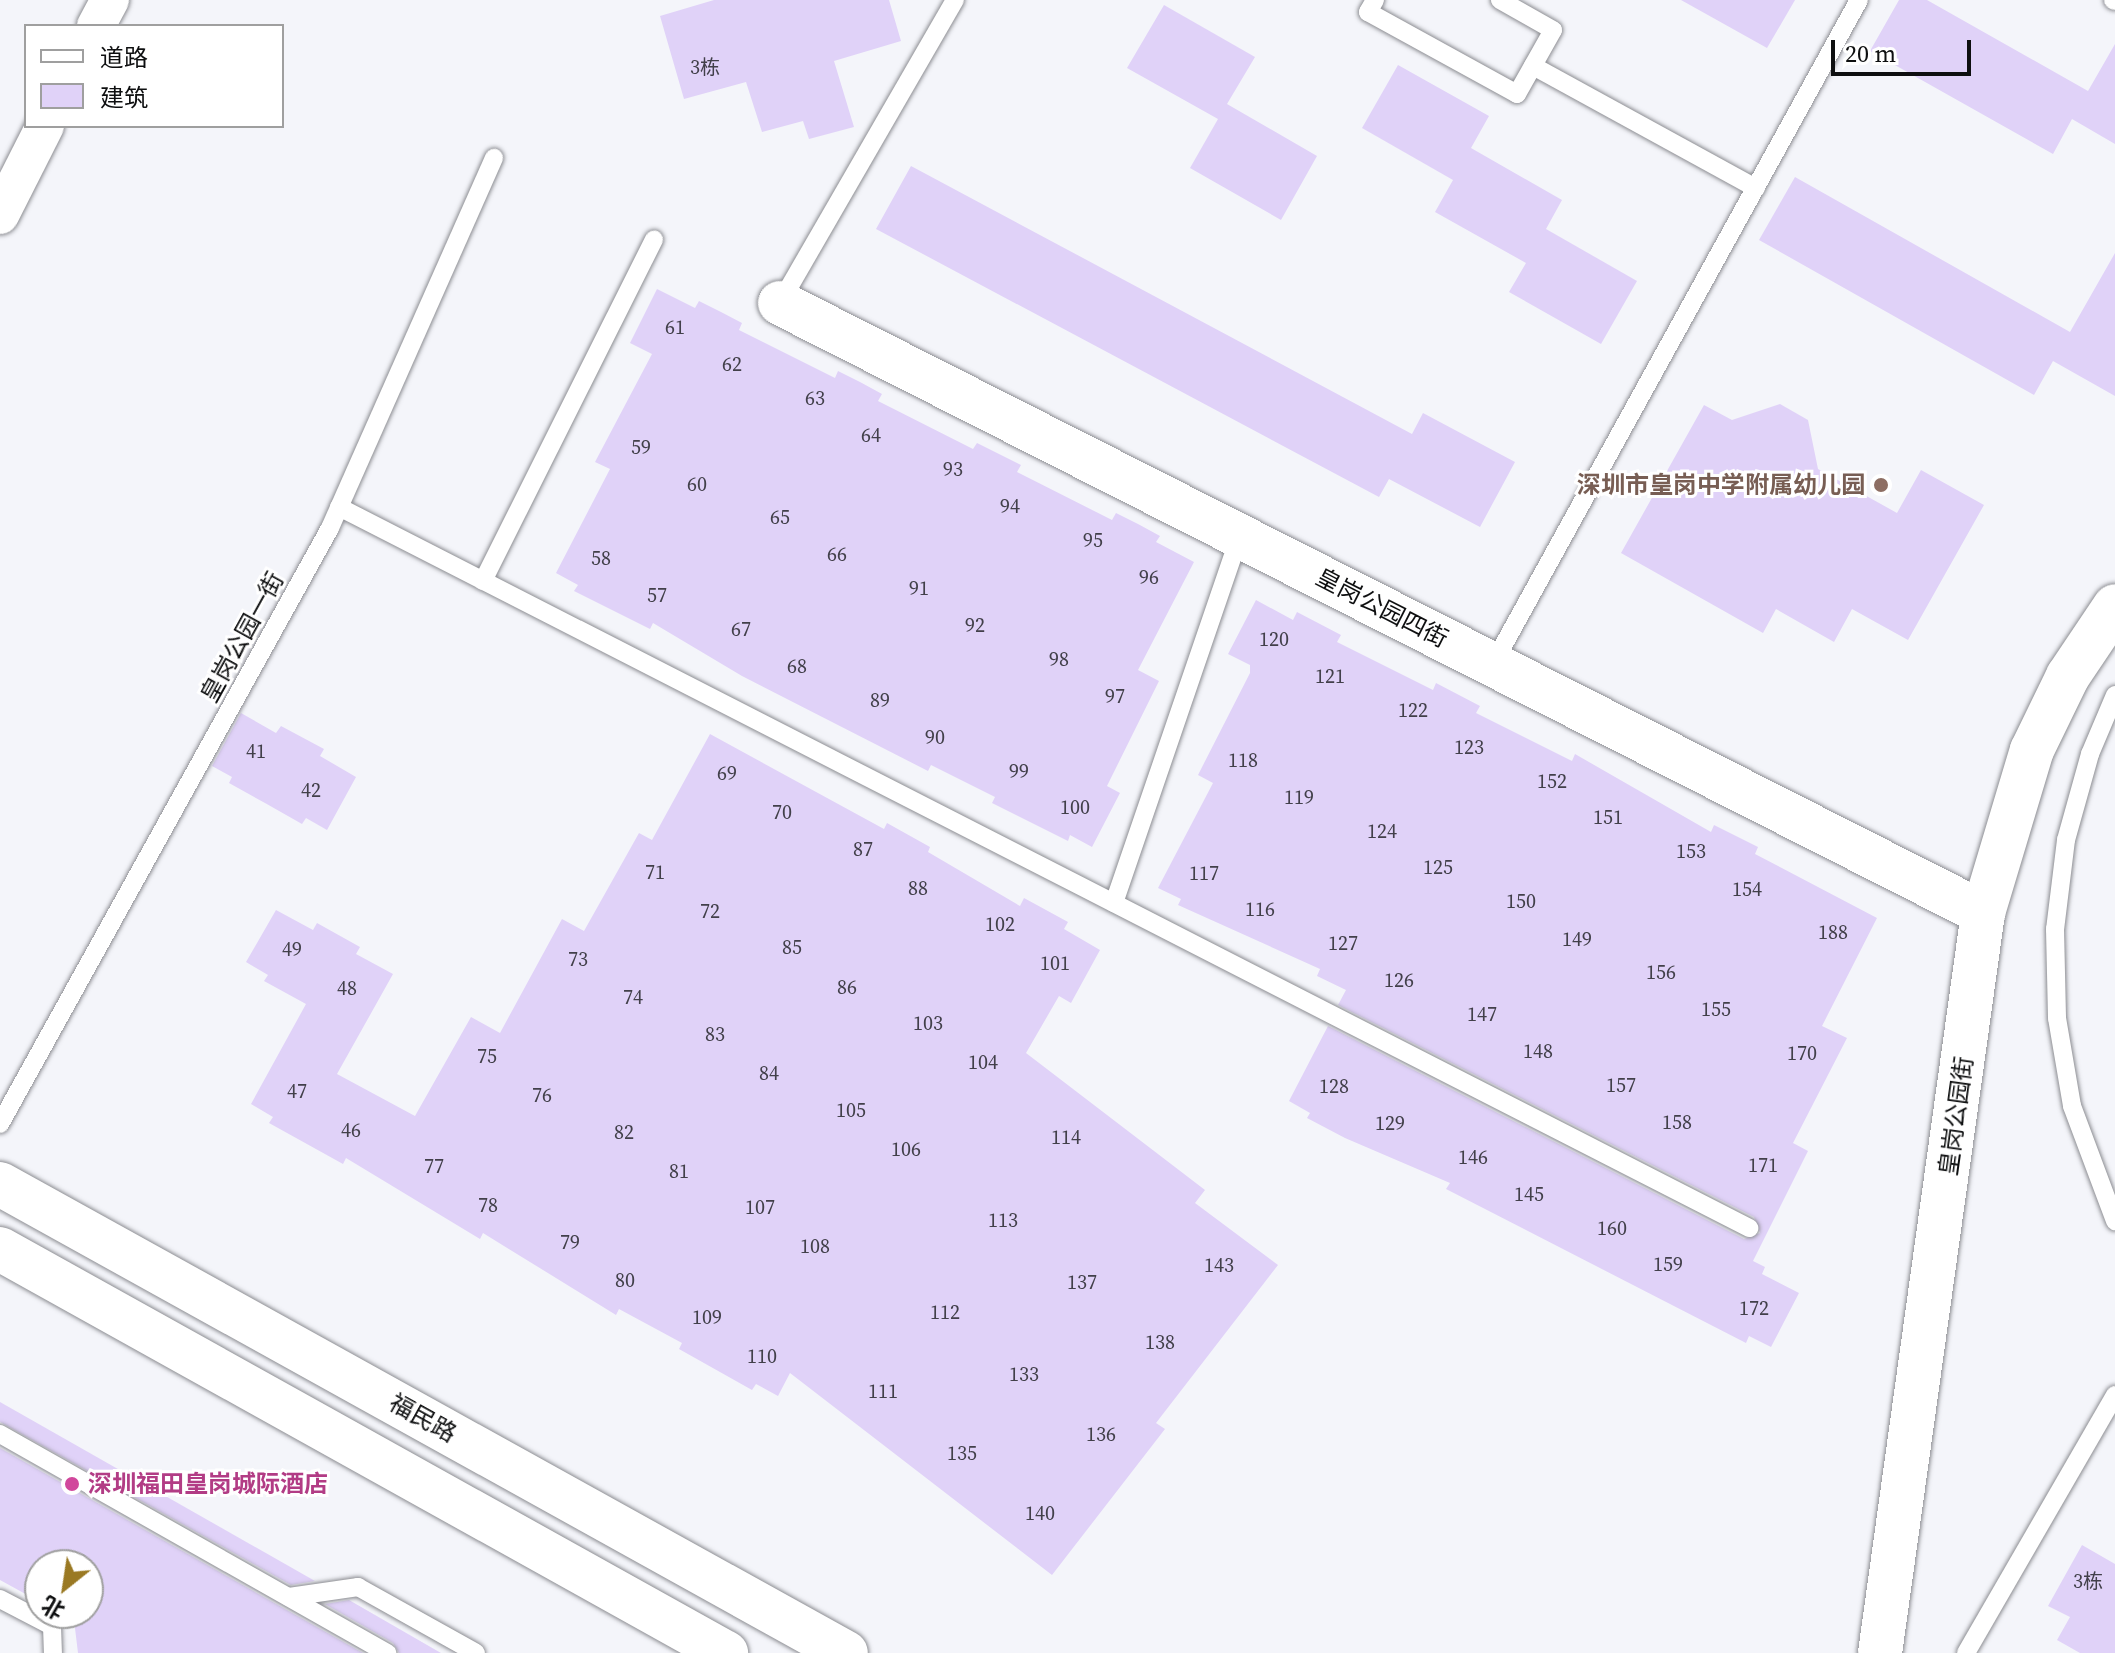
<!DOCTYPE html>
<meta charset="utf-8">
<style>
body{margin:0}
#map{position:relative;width:2115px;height:1653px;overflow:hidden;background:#f4f5fa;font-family:"Source Serif 4","Noto Sans SC",serif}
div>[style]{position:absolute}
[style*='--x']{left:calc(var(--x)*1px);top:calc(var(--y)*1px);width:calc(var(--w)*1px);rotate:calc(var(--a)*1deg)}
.building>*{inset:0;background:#e0d2f8}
.roads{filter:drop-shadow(0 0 2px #8c8d92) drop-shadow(0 0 2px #8c8d92)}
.lane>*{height:18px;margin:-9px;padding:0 9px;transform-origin:9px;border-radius:9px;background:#fff}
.street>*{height:38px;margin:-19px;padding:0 19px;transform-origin:19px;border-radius:19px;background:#fff}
.secondary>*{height:44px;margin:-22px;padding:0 22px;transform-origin:22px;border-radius:22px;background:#fff}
.dots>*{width:22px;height:22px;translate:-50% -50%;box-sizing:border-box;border:4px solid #fff;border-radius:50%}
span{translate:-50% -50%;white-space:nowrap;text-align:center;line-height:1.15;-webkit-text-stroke:6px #fff;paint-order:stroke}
.number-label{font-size:20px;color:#42404a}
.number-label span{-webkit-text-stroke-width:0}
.education-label{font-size:24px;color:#785e54;font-weight:700}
.right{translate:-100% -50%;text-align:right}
.street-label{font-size:24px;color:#0e0f10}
.hotel-label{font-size:24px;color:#b23c85;font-weight:700}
.left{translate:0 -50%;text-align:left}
.legend{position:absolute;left:24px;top:24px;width:260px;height:104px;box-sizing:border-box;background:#fff;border:2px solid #9f9f9f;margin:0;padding:10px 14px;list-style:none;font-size:24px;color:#0e0f10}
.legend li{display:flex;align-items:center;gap:16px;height:40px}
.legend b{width:40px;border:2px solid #9f9f9f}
.north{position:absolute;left:24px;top:1549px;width:80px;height:80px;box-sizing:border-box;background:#fff;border:2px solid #9f9f9f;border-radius:50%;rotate:210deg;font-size:22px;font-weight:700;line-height:32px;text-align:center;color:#0e0f10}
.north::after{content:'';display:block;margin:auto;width:28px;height:36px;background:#9a7923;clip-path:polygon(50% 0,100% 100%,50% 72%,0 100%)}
.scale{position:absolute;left:1831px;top:40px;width:140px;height:36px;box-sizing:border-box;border:4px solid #0e0f10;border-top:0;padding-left:10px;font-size:24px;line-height:28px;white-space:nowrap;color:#0e0f10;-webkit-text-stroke:6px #fff;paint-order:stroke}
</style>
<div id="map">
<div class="building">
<div style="clip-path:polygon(714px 0,889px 0,901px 41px,834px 61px,854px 127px,809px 139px,803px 121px,762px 132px,746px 82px,684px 99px,660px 16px)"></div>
<div style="clip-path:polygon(1681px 0,1795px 0,1767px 48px)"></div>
<div style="clip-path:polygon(1899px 0,1927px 0,2088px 91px,2115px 44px,2115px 144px,2072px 119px,2053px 154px,1870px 51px)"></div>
<div style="clip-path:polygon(1164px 5px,1255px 57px,1227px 104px,1317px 156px,1281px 220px,1190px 168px,1218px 119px,1127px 68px)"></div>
<div style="clip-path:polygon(1398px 65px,1489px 116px,1471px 148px,1562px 200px,1546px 229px,1637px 281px,1601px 344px,1509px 292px,1526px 263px,1435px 212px,1453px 180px,1362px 128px)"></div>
<div style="clip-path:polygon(911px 166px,1412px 434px,1423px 413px,1515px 462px,1480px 527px,1389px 479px,1379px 497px,876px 229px)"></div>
<div style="clip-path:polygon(1795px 177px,2070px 332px,2115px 253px,2115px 396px,2053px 361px,2034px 395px,1759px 240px)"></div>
<div style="clip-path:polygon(657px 289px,695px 308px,699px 301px,721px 312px,742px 323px,739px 330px,835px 378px,838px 371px,860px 382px,882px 394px,878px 401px,973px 449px,977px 443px,1021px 465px,1017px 472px,1112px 520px,1116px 513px,1138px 524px,1160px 536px,1156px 542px,1194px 562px,1138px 670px,1159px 681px,1107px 786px,1120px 793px,1092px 847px,1070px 835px,1068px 841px,992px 803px,995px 797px,931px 765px,928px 771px,742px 676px,653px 623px,650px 629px,574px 591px,578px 585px,556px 573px,610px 469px,595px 462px,652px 354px,630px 343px)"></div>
<div style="clip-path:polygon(1780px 404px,1808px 420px,1818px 469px,1897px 513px,1921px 470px,1984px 505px,1908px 640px,1852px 609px,1834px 642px,1776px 609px,1763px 633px,1621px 553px,1704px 405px,1732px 420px)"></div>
<div style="clip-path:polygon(1256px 600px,1293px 620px,1297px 612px,1341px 635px,1337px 642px,1433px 690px,1436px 683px,1480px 706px,1476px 713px,1572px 761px,1575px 754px,1711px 832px,1714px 825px,1758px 847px,1755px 854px,1877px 918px,1822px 1026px,1847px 1038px,1793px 1143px,1808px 1151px,1753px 1261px,1765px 1267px,1762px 1274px,1799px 1293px,1771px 1347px,1749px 1336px,1746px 1343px,1446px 1189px,1450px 1183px,1345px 1138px,1307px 1118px,1310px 1113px,1289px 1101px,1328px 1026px,1744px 1239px,1760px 1233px,1754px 1217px,1338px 1005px,1346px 990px,1317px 976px,1320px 969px,1178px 905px,1181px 899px,1158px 888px,1213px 783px,1198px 775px,1250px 673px,1250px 665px,1228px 654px)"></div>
<div style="clip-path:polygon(241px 713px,276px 733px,281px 726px,324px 749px,320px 756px,356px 777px,327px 830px,306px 818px,302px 824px,265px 803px,229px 783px,232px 777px,212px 766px)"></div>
<div style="clip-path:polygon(710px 734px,884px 829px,887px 823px,930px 847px,928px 852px,1020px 906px,1024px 898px,1068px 922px,1064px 929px,1100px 950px,1071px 1003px,1059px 996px,1026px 1053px,1205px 1190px,1195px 1203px,1278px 1265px,1156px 1423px,1165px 1429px,1052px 1575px,790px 1373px,778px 1396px,756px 1384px,752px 1390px,679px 1349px,682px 1343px,619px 1309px,616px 1315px,483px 1233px,480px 1239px,346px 1158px,343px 1164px,269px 1123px,273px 1117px,251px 1104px,306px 1004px,264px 981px,268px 975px,246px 962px,276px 910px,313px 930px,317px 923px,360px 947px,356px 954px,393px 974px,337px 1074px,415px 1116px,471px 1017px,500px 1033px,562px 919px,584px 931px,639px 833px,652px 840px)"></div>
<div style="clip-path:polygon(0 1402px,315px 1581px,291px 1585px,0 1422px)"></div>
<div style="clip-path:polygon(0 1448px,363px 1653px,78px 1653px,74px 1620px,61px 1613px,88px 1613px,88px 1565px,40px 1565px,40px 1602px,0 1580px)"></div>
<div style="clip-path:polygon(2082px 1545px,2115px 1564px,2115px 1653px,2080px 1653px,2057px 1640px,2070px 1617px,2048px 1606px)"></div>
<div style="clip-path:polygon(349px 1600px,441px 1653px,399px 1653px,393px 1643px,325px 1604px)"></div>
</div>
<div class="roads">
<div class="lane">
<div style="--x:1375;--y:0;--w:14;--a:120"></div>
<div style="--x:1368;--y:12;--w:170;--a:28.8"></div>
<div style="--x:1517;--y:94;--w:73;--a:-60.6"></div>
<div style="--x:1553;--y:30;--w:61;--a:-150.5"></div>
<div style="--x:2113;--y:0;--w:2;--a:27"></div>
<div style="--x:1533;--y:66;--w:254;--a:28.7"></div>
<div style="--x:780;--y:303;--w:350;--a:-60"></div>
<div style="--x:339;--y:507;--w:1584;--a:27.08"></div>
<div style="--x:483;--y:581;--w:382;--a:-63.4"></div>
<div style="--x:1493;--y:664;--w:758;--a:-61.14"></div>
<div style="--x:2115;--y:695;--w:64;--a:113"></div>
<div style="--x:2090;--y:754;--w:89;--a:105.6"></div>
<div style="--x:2066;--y:840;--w:90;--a:97"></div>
<div style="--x:2055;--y:929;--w:89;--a:88.7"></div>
<div style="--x:2057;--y:1018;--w:89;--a:80.3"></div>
<div style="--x:2072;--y:1106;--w:123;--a:69.5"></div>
<div style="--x:1114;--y:903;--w:388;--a:-71.1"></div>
<div style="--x:0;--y:1124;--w:681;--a:-61.03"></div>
<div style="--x:330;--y:528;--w:405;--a:-66.1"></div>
<div style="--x:0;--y:1434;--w:445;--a:29.5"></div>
<div style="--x:289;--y:1597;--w:70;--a:-8.2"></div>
<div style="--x:358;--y:1587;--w:135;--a:29.2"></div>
<div style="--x:0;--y:1599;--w:59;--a:27.4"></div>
<div style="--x:52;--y:1626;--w:27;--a:88"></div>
<div style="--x:1966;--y:1653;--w:298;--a:-60"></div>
</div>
<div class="street">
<div style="--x:96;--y:26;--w:30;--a:-62"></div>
<div style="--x:0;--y:215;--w:100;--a:-63.2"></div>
</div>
<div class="secondary">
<div style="--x:780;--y:303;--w:1349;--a:26.89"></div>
<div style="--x:0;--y:1184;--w:967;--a:29"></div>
<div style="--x:0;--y:1249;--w:831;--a:29.09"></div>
<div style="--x:1880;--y:1653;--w:747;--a:-82.08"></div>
<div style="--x:1983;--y:913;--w:170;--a:-73.3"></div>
<div style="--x:2032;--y:750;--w:82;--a:-64.1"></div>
<div style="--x:2068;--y:676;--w:84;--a:-56.1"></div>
</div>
</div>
<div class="dots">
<div style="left:1881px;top:485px;background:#8d6e63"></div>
<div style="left:72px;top:1484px;background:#d1479c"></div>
</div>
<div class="number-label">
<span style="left:705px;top:67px">3栋</span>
<span style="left:675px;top:327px">61</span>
<span style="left:732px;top:364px">62</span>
<span style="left:815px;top:398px">63</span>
<span style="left:871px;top:435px">64</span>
<span style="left:641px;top:447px">59</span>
<span style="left:953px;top:469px">93</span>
<span style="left:697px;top:484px">60</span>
<span style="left:1010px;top:506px">94</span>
<span style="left:780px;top:517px">65</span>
<span style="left:1093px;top:540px">95</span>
<span style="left:837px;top:554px">66</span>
<span style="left:601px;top:558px">58</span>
<span style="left:1149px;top:577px">96</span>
<span style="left:919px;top:588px">91</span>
<span style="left:657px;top:595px">57</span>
<span style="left:975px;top:625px">92</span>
<span style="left:741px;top:629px">67</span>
<span style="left:1274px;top:639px">120</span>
<span style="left:1059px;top:659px">98</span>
<span style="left:797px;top:666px">68</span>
<span style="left:1330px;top:676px">121</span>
<span style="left:1115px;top:696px">97</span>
<span style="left:880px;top:700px">89</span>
<span style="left:1413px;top:710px">122</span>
<span style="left:935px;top:737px">90</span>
<span style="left:1469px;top:747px">123</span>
<span style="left:256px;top:751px">41</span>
<span style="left:1243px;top:760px">118</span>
<span style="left:1019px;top:771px">99</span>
<span style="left:727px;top:773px">69</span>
<span style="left:1552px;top:781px">152</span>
<span style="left:311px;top:790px">42</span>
<span style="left:1299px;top:797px">119</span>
<span style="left:1075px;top:807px">100</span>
<span style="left:782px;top:812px">70</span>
<span style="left:1608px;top:817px">151</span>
<span style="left:1382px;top:831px">124</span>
<span style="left:863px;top:849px">87</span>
<span style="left:1691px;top:851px">153</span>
<span style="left:1438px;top:867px">125</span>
<span style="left:655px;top:872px">71</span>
<span style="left:1204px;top:873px">117</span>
<span style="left:918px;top:888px">88</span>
<span style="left:1747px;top:889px">154</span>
<span style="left:1521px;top:901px">150</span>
<span style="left:1260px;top:909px">116</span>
<span style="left:710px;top:911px">72</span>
<span style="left:1000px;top:924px">102</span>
<span style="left:1833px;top:932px">188</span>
<span style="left:1577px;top:939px">149</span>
<span style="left:1343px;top:943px">127</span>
<span style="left:792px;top:947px">85</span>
<span style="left:292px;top:949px">49</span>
<span style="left:578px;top:959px">73</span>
<span style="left:1055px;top:963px">101</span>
<span style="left:1661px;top:972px">156</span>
<span style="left:1399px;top:980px">126</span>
<span style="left:847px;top:987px">86</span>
<span style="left:347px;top:988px">48</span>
<span style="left:633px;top:997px">74</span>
<span style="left:1716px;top:1009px">155</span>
<span style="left:1482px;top:1014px">147</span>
<span style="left:928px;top:1023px">103</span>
<span style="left:715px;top:1034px">83</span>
<span style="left:1538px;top:1051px">148</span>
<span style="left:1802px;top:1053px">170</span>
<span style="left:487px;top:1056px">75</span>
<span style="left:983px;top:1062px">104</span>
<span style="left:769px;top:1073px">84</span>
<span style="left:1621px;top:1085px">157</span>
<span style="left:1334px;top:1086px">128</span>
<span style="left:297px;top:1091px">47</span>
<span style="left:542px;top:1095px">76</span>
<span style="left:851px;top:1110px">105</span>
<span style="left:1677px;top:1122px">158</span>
<span style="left:1390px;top:1123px">129</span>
<span style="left:351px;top:1130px">46</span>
<span style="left:624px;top:1132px">82</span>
<span style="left:1066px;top:1137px">114</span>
<span style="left:906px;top:1149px">106</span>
<span style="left:1473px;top:1157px">146</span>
<span style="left:1763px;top:1165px">171</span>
<span style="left:434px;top:1166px">77</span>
<span style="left:679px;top:1171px">81</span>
<span style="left:1529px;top:1194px">145</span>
<span style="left:488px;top:1205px">78</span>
<span style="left:760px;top:1207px">107</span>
<span style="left:1003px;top:1220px">113</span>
<span style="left:1612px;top:1228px">160</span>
<span style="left:570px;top:1242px">79</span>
<span style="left:815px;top:1246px">108</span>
<span style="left:1668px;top:1264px">159</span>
<span style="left:1219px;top:1265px">143</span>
<span style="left:625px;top:1280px">80</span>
<span style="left:1082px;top:1282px">137</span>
<span style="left:1754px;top:1308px">172</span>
<span style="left:945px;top:1312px">112</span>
<span style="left:707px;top:1317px">109</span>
<span style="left:1160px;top:1342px">138</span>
<span style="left:762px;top:1356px">110</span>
<span style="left:1024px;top:1374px">133</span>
<span style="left:883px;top:1391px">111</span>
<span style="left:1101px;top:1434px">136</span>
<span style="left:962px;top:1453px">135</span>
<span style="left:1040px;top:1513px">140</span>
<span style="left:2088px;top:1581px">3栋</span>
</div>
<div class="education-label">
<span class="right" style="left:1865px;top:485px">深圳市皇岗中学附属幼儿园</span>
</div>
<div class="street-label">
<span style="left:1382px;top:608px;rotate:27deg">皇岗公园四街</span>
<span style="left:242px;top:637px;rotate:-61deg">皇岗公园一街</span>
<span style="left:1956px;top:1116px;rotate:-82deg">皇岗公园街</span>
<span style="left:423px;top:1418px;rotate:29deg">福民路</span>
</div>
<div class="hotel-label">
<span class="left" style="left:88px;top:1484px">深圳福田皇岗城际酒店</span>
</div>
<ul class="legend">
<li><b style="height:10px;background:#fff"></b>道路</li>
<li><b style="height:22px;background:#e0d2f8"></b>建筑</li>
</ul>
<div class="north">北</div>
<div class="scale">20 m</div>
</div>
